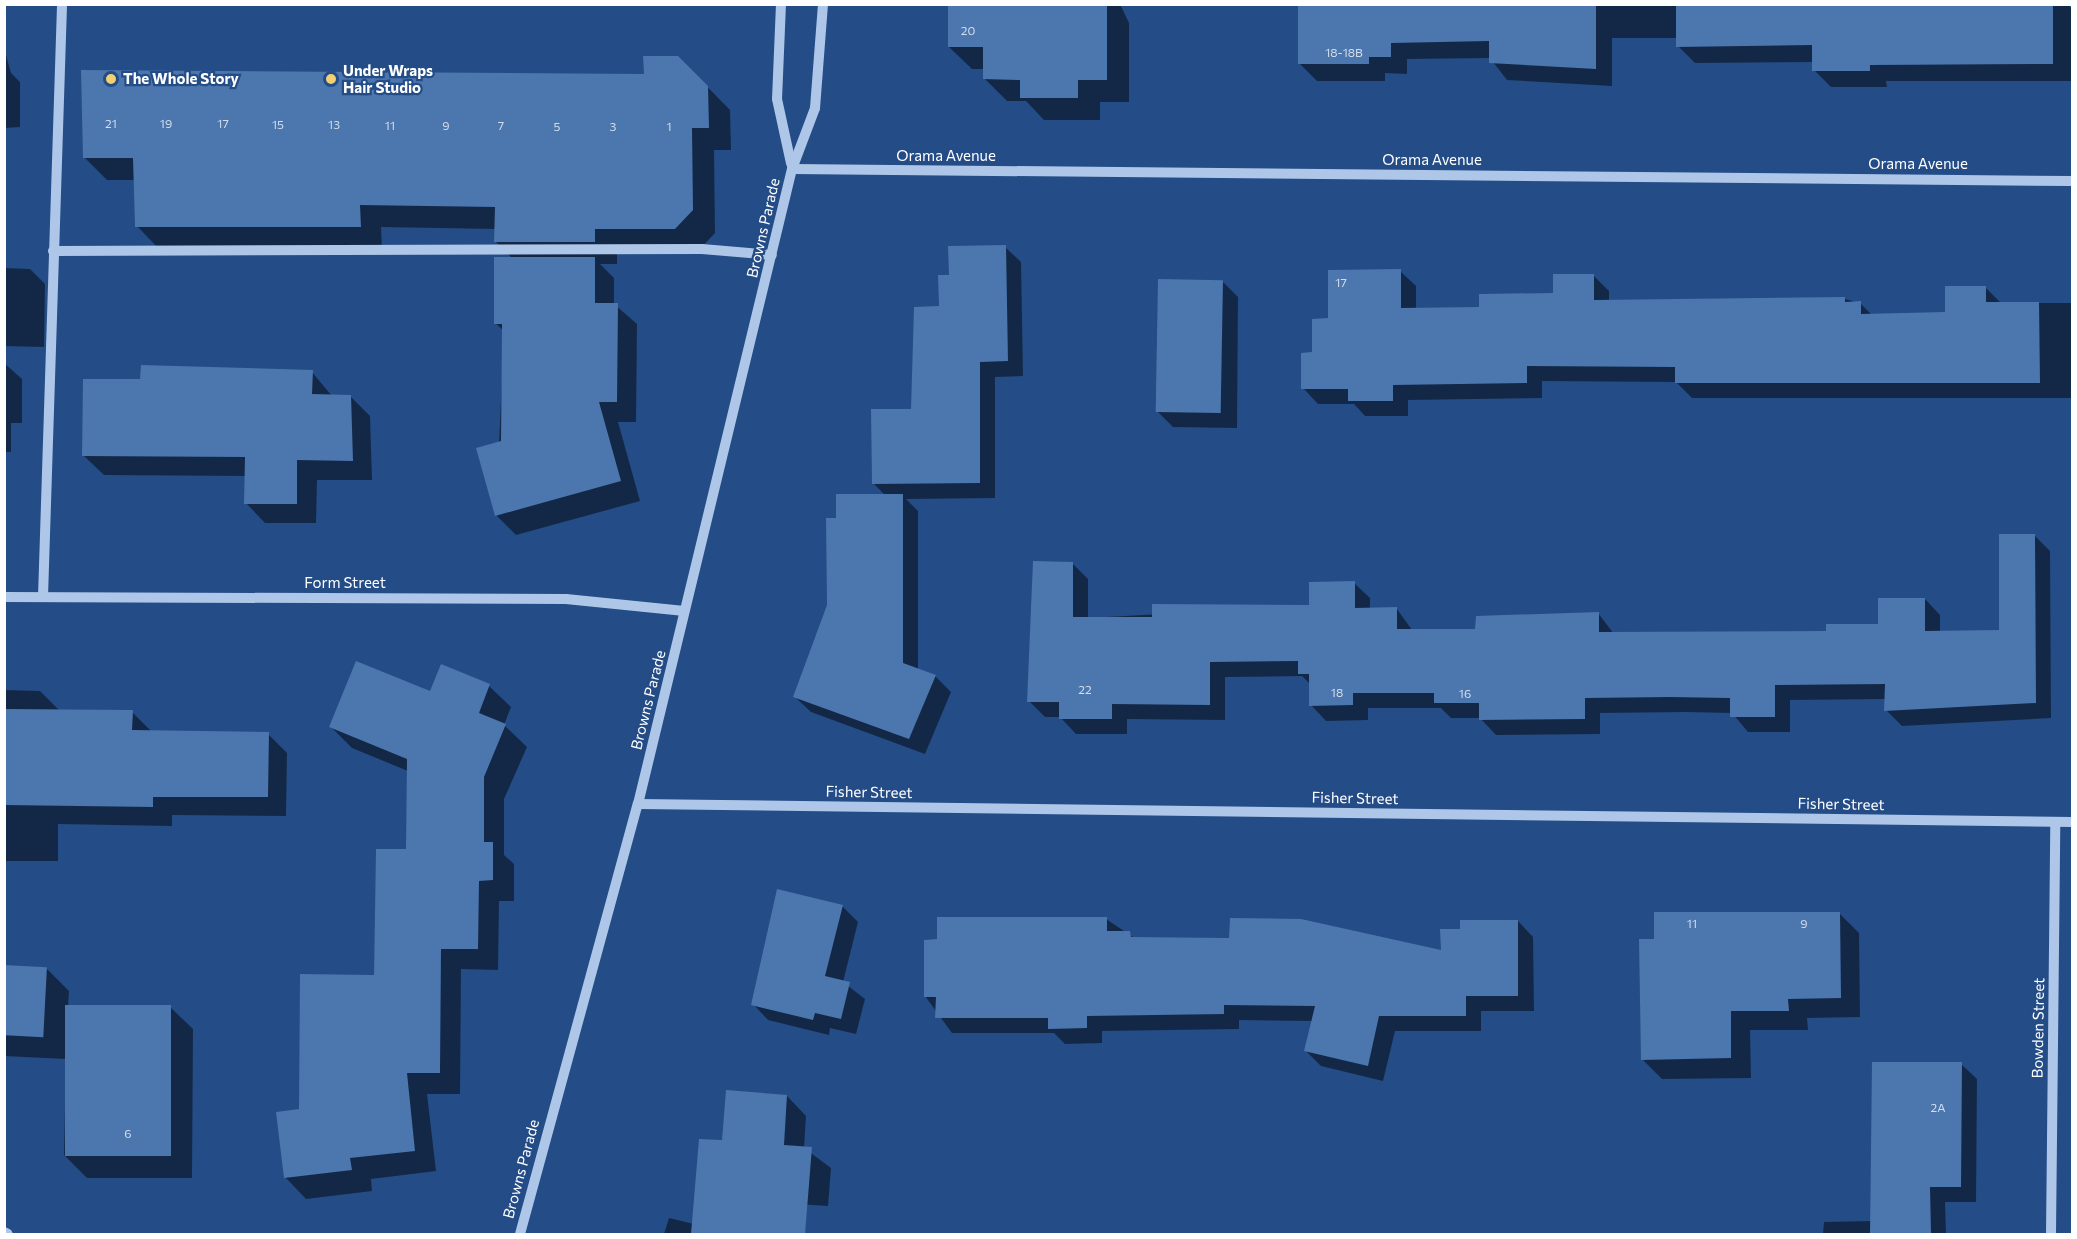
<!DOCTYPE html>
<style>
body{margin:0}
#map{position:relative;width:2077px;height:1239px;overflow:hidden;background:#244c86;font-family:Commissioner,sans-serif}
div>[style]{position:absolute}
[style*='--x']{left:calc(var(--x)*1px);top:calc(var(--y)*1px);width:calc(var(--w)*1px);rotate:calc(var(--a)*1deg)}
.shadow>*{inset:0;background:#0007}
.building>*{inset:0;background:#4c76ae;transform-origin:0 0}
.minor>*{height:10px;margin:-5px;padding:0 5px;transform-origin:5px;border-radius:5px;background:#aec7e9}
.dots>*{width:16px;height:16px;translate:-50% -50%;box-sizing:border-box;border:3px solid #244c86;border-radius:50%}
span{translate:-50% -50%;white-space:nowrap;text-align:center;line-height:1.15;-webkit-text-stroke:4.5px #244c86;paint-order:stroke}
.number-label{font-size:12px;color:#d2ddeb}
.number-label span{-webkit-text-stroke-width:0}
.poi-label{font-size:15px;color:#fff;font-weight:700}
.left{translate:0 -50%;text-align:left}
.street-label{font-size:15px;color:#fff}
.frame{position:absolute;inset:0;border:6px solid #fff;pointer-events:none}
</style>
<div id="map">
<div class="shadow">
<div style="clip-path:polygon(950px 4px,1120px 4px,1129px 23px,1129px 102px,1100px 102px,1100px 120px,1044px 120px,1026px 101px,1007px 101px,985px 79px,984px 69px,972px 69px,949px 47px)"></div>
<div style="clip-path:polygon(1300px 4px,2067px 4px,2072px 9px,2072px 81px,1886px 81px,1887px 87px,1831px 87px,1814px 70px,1814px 62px,1695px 63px,1678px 46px,1678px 38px,1612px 38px,1612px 86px,1507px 80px,1490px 58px,1407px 59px,1407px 74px,1385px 73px,1385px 81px,1317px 81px,1300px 64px)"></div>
<div style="clip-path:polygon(4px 48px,11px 73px,20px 82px,20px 127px,4px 128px)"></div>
<div style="clip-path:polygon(678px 57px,730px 110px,731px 150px,714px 150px,715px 233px,698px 251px,617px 251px,617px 264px,600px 264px,614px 278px,614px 304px,637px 324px,636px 422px,618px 422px,640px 501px,516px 535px,496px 515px,504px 331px,495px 323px,513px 259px,496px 242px,496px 229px,381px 227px,382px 249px,159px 249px,137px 226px,135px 180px,107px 180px,84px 157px,645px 75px)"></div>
<div style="clip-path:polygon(1005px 247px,1021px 262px,1023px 376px,995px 377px,995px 498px,906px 499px,918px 511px,918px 670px,935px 676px,951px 692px,925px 754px,811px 712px,795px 697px,828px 605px,838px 520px,885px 495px,873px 483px,913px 410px,950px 277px)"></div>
<div style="clip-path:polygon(4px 268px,30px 269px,45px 284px,44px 347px,4px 346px)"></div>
<div style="clip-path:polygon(1400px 271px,1416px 286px,1416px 309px,1481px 309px,1554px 294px,1594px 276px,1609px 291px,1609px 301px,1845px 299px,1860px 303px,1872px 315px,1946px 313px,1986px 288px,2001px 303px,2072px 303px,2072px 398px,1692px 398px,1676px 382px,1542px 381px,1542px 398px,1408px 400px,1408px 416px,1365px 416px,1354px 404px,1318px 404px,1303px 388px,1329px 320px)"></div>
<div style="clip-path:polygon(1223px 282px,1238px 297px,1237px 428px,1173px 427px,1157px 411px)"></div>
<div style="clip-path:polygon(4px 363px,22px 379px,22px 423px,11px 423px,11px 452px,4px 452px)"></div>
<div style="clip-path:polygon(312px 372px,332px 396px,350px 396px,370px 416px,372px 480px,317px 480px,316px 523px,265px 523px,246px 503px,246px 476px,104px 475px,84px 456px,142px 381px)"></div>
<div style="clip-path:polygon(2035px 536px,2050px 551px,2051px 718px,1902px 726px,1886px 710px,1886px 699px,1790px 700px,1790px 732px,1748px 732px,1732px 713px,1686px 712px,1600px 713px,1600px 734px,1496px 735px,1480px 718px,1451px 718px,1441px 708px,1368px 708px,1368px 720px,1326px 721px,1311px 705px,1310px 684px,1302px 676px,1225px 677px,1225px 720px,1127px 719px,1127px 734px,1076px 734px,1060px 717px,1045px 717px,1029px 701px,1072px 563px,1088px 579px,1088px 618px,1311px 606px,1354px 583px,1370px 598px,1370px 609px,1397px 609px,1412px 630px,1477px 630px,1598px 613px,1614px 634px,1827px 633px,1880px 626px,1925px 599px,1940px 615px,1940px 632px,2001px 632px)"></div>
<div style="clip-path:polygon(442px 666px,489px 686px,511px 707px,504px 725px,527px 747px,504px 799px,504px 855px,514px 864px,514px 901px,499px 901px,498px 970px,461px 969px,460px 1094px,427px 1094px,436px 1171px,371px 1179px,372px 1191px,306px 1199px,285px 1177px,300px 1110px,376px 976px,408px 850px,408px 771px,352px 748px,331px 727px,431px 693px)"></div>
<div style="clip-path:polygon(4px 690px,40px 691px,59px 710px,132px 712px,151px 731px,268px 734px,287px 753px,286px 816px,172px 815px,172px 826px,58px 824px,58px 861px,4px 861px)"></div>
<div style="clip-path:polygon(842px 906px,858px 922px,843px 982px,865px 999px,856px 1034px,830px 1028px,829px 1035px,768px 1020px,753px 1004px)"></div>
<div style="clip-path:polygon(1839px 913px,1859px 933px,1860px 1017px,1807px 1018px,1808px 1030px,1750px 1030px,1751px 1078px,1662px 1079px,1642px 1059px,1656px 940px)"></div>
<div style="clip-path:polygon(1106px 919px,1136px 939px,1442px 952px,1462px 931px,1518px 921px,1533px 937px,1534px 1011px,1481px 1011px,1481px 1031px,1395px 1031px,1383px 1081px,1321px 1066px,1306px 1051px,1313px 1021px,1239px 1020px,1239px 1029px,1102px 1031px,1102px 1043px,1065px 1044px,1054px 1033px,952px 1033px,925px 996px)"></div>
<div style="clip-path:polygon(4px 966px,46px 968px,69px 991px,68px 1006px,170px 1007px,193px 1029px,192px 1178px,87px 1178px,64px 1155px,66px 1059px,4px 1056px)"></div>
<div style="clip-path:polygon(1961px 1064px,1977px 1079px,1976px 1202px,1945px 1202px,1946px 1234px,1823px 1234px,1824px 1222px,1872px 1221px)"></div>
<div style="clip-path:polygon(787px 1096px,806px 1116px,804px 1148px,831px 1168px,828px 1206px,781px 1203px,773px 1234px,664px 1234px,669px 1218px,694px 1224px,724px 1142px)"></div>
</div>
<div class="building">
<div style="clip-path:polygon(948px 4px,1107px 4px,1107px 80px,1078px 80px,1078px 98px,1020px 98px,1020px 80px,983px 79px,983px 47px,948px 47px)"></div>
<div style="clip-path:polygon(1298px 4px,1596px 4px,1596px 69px,1489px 63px,1489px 41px,1391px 43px,1391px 57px,1369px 57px,1369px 64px,1298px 64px)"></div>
<div style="clip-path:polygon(1676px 4px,2053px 4px,2053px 64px,1870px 65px,1870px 71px,1812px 71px,1812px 45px,1676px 47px)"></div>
<div style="clip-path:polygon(643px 56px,678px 56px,708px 86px,709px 128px,692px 128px,693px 210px,675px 229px,595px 229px,595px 242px,494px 242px,495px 207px,360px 205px,361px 227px,135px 227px,133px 158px,83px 158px,81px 70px,644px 74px)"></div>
<div style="clip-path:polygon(1006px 245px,1008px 361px,980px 362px,980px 483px,872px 484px,871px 409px,911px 409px,914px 307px,939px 306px,938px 275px,949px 275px,948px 246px)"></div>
<div style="clip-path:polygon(494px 257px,595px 257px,595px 303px,618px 303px,617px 402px,599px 402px,621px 481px,495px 516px,476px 448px,501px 441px,502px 324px,494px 324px)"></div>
<div style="clip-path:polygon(1401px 269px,1401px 308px,1479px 307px,1479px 294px,1553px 293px,1553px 274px,1594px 274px,1594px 300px,1845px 297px,1845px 302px,1861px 301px,1861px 314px,1945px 312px,1945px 286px,1986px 286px,1986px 302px,2039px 302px,2040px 383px,1675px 383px,1675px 367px,1527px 366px,1527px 383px,1393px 385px,1393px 401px,1348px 401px,1348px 389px,1301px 389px,1301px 353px,1312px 352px,1312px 319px,1328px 318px,1328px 270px)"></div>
<div style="left:1158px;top:279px;width:65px;height:133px;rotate:1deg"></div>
<div style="clip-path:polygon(141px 365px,313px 370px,312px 394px,351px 395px,353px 461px,297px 460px,297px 504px,244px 504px,245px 457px,82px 456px,83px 379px,140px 379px)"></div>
<div style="clip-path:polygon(836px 494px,903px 494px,903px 663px,936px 675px,909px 739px,793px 697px,827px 605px,826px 518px,836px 518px)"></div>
<div style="clip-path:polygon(1999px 534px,2035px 534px,2036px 703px,1884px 711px,1885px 684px,1775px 685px,1775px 717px,1730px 717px,1730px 698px,1670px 697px,1585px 698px,1585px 719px,1479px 720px,1479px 703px,1434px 703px,1434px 693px,1353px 693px,1353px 705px,1309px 706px,1309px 674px,1298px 674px,1298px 661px,1210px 662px,1210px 705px,1112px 704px,1112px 719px,1059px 719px,1059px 702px,1027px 702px,1033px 561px,1073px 562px,1073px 617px,1152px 617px,1152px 604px,1309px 605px,1309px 582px,1355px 581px,1355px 608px,1397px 607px,1397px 629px,1475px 629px,1476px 616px,1599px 612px,1599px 632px,1826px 631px,1826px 624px,1878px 624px,1878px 598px,1925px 598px,1925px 631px,1999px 630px)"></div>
<div style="clip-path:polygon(356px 661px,430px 691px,441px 664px,490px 684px,479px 713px,506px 724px,484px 777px,484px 842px,493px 842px,493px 880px,479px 881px,478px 949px,441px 949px,440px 1073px,407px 1073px,415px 1151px,350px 1158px,352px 1170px,284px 1178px,276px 1112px,299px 1109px,300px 974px,374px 975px,376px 849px,406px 849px,407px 759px,329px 727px)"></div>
<div style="clip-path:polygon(4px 709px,133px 710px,132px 730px,269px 732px,268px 797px,153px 797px,153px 807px,4px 805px)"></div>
<div style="clip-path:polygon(777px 889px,843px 905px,825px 976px,850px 982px,841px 1019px,815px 1013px,813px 1020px,751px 1005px)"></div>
<div style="clip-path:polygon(1654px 912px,1840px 912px,1841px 998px,1788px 999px,1789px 1011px,1731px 1011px,1731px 1058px,1641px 1060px,1639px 939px,1654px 939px)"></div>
<div style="clip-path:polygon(937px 917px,1107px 917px,1107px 931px,1130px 931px,1131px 937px,1229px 938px,1230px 918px,1301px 919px,1441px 950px,1440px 929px,1460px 929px,1460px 920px,1518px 920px,1518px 996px,1466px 996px,1466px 1016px,1379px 1016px,1368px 1066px,1304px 1051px,1315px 1006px,1224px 1005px,1224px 1014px,1087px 1016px,1087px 1028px,1048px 1029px,1048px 1018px,935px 1018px,936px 997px,924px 997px,924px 940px,937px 939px)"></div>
<div style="left:4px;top:965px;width:43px;height:70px;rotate:3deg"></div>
<div style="left:65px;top:1005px;width:106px;height:151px"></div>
<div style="clip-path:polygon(1872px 1062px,1962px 1062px,1961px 1187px,1930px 1187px,1931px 1234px,1870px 1234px)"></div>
<div style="clip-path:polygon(726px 1090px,787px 1095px,784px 1145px,812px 1147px,805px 1234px,691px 1234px,699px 1139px,722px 1140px)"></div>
</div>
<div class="minor">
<div style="--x:781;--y:4;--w:95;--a:92.4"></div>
<div style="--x:777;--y:99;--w:66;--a:77.7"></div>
<div style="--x:792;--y:169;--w:1280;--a:0.54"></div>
<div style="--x:53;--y:251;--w:649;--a:-0.18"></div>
<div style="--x:702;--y:249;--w:70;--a:4.9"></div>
<div style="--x:4;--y:597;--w:562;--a:0.2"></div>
<div style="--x:566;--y:599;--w:119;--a:5.8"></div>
<div style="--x:43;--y:597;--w:593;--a:-88.16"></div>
<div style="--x:638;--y:804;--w:1434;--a:0.72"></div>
<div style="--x:4;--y:1232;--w:4;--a:27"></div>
<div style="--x:520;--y:1234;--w:446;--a:-74.7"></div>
<div style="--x:638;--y:804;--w:653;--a:-76.37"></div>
<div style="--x:792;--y:169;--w:65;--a:-69.3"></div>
<div style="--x:815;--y:108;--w:104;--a:-85.6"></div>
<div style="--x:2051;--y:1234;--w:412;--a:-89.4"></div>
</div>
<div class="dots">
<div style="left:111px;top:79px;background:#f3d172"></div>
<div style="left:331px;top:79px;background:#f3d172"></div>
</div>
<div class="number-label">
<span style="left:968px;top:31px">20</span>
<span style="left:1344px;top:53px">18-18B</span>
<span style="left:111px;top:124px">21</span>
<span style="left:166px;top:124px">19</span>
<span style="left:223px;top:124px">17</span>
<span style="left:278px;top:125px">15</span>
<span style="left:334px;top:125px">13</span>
<span style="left:390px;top:126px">11</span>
<span style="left:446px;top:126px">9</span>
<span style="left:501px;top:126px">7</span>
<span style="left:557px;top:127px">5</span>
<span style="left:613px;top:127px">3</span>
<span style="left:669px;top:127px">1</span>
<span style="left:1341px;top:283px">17</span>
<span style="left:1085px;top:690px">22</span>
<span style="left:1337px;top:693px">18</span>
<span style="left:1465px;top:694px">16</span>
<span style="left:1692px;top:924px">11</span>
<span style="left:1804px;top:924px">9</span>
<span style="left:1938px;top:1108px">2A</span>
<span style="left:128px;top:1134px">6</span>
</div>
<div class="poi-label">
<span class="left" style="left:343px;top:79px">Under Wraps<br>Hair Studio</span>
<span class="left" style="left:123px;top:79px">The Whole Story</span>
</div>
<div class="street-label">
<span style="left:946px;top:156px">Orama Avenue</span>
<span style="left:1432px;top:160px">Orama Avenue</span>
<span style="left:1918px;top:164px">Orama Avenue</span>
<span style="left:763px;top:228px;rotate:-77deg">Browns Parade</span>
<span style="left:345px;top:583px">Form Street</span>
<span style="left:648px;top:700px;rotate:-76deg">Browns Parade</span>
<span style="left:869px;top:792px;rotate:1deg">Fisher Street</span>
<span style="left:1355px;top:798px;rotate:1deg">Fisher Street</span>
<span style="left:1841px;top:804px;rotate:1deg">Fisher Street</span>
<span style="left:2038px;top:1028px;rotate:-89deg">Bowden Street</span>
<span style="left:521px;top:1169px;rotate:-75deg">Browns Parade</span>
</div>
<div class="frame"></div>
</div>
